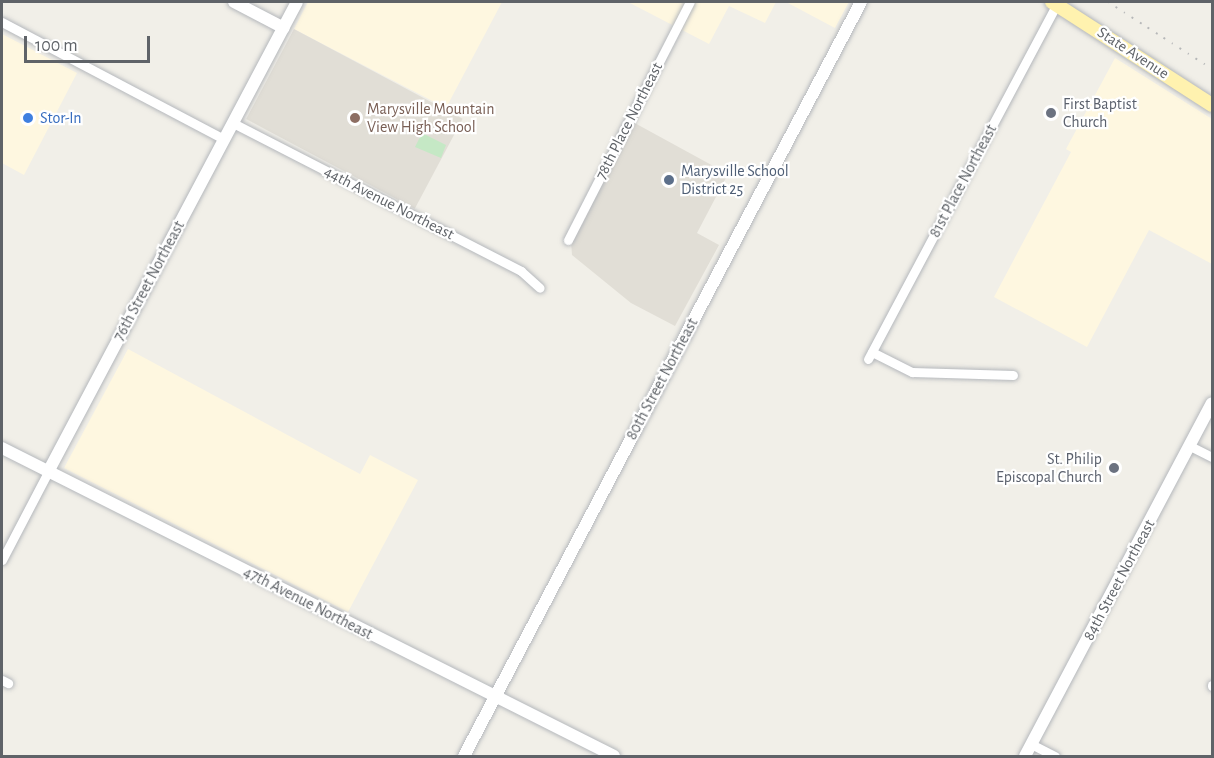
<!DOCTYPE html>
<style>
body{margin:0}
#map{position:relative;width:1214px;height:758px;overflow:hidden;background:#f1efe8;font-family:"Alegreya Sans",sans-serif}
div>[style]{position:absolute}
[style*='--x']{left:calc(var(--x)*1px);top:calc(var(--y)*1px);width:calc(var(--w)*1px);rotate:calc(var(--a)*1deg)}
.commercial>*{inset:0;background:#fef7e0}
.education>*{inset:0;background:#e1ded6;transform-origin:0 0}
.green>*{inset:0;background:#c5e8c5}
.roads{filter:drop-shadow(0 0 2px #b5b8bc) drop-shadow(0 0 2px #b5b8bc)}
.street>*{height:9px;margin:-4.5px;padding:0 4.5px;transform-origin:4.5px;border-radius:4.5px;background:#fff}
.secondary>*{height:12px;margin:-6px;padding:0 6px;transform-origin:6px;border-radius:6px;background:#fff}
.primary>*{height:14px;margin:-7px;padding:0 7px;transform-origin:7px;border-radius:7px;background:#fff2af}
.rail>*{height:2px;margin-top:-1px;transform-origin:0;background:repeating-linear-gradient(90deg,#b6b7b8 0 1.5px,transparent 0 9.5px)}
.dots>*{width:16px;height:16px;translate:-50% -50%;box-sizing:border-box;border:3px solid #fff;border-radius:50%}
span{translate:-50% -50%;white-space:nowrap;text-align:center;line-height:1.15;-webkit-text-stroke:4.5px #fff;paint-order:stroke}
.street-label{font-size:16px;color:#5f6368}
.worship-label{font-size:16px;color:#5b616d}
.left{translate:0 -50%;text-align:left}
.right{translate:-100% -50%;text-align:right}
.education-label{font-size:16px;color:#785e54}
.shop-label{font-size:16px;color:#366cbe}
.service-label{font-size:16px;color:#4e5e75}
.frame{position:absolute;inset:0;border:3px solid #5f6368;pointer-events:none}
.scale{position:absolute;left:24px;top:36px;width:126px;height:27px;box-sizing:border-box;border:3px solid #5f6368;border-top:0;padding-left:8px;font-size:18px;line-height:21px;white-space:nowrap;color:#5f6368;-webkit-text-stroke:4px #fff;paint-order:stroke}
</style>
<div id="map">
<div class="commercial">
<div style="clip-path:polygon(308px 2px,502px 2px,446px 108px,294px 29px)"></div>
<div style="clip-path:polygon(628px 2px,776px 2px,765px 23px,729px 6px,709px 44px)"></div>
<div style="clip-path:polygon(786px 2px,849px 2px,835px 28px)"></div>
<div style="clip-path:polygon(2px 34px,77px 73px,24px 175px,2px 163px)"></div>
<div style="clip-path:polygon(1115px 58px,1212px 119px,1212px 264px,1149px 230px,1087px 347px,994px 297px,1071px 152px,1066px 149px)"></div>
<div style="clip-path:polygon(128px 349px,360px 474px,370px 455px,418px 480px,348px 612px,64px 468px)"></div>
</div>
<div class="education">
<div style="left:294px;top:29px;width:191px;height:102px;rotate:28deg"></div>
<div style="clip-path:polygon(631px 121px,728px 174px,697px 233px,719px 245px,675px 326px,631px 303px,572px 255px,571px 242px)"></div>
</div>
<div class="green">
<div style="clip-path:polygon(422px 133px,446px 145px,441px 158px,415px 147px)"></div>
</div>
<div class="roads">
<div class="street">
<div style="--x:2;--y:22;--w:251;--a:27.8"></div>
<div style="--x:233;--y:123;--w:324;--a:27.2"></div>
<div style="--x:521;--y:271;--w:25;--a:42"></div>
<div style="--x:568;--y:240;--w:267;--a:-62.9"></div>
<div style="--x:872;--y:352;--w:45;--a:26.6"></div>
<div style="--x:912;--y:372;--w:101;--a:1.7"></div>
<div style="--x:868;--y:359;--w:402;--a:-62"></div>
<div style="--x:1190;--y:446;--w:25;--a:27"></div>
<div style="--x:2;--y:560;--w:99;--a:-62.4"></div>
<div style="--x:2;--y:680;--w:7;--a:27"></div>
<div style="--x:1212;--y:685;--w:1;--a:90"></div>
<div style="--x:1031;--y:744;--w:27;--a:27"></div>
</div>
<div class="secondary">
<div style="--x:234;--y:2;--w:56;--a:27.5"></div>
<div style="--x:2;--y:448;--w:685;--a:26.71"></div>
<div style="--x:48;--y:472;--w:532;--a:-62.09"></div>
<div style="--x:464;--y:756;--w:852;--a:-62.23"></div>
<div style="--x:1025;--y:756;--w:399;--a:-62.1"></div>
</div>
<div class="primary">
<div style="--x:1052;--y:2;--w:190;--a:32.8"></div>
</div>
</div>
<div class="rail">
<div style="--x:1108;--y:2;--w:124;--a:32.8"></div>
</div>
<div class="dots">
<div style="left:1051px;top:113px;background:#6b7280"></div>
<div style="left:28px;top:118px;background:#3f7fe0"></div>
<div style="left:355px;top:118px;background:#8d6e63"></div>
<div style="left:669px;top:180px;background:#5c6f8a"></div>
<div style="left:1114px;top:468px;background:#6b7280"></div>
</div>
<div class="street-label">
<span style="left:1133px;top:53px;rotate:33deg">State Avenue</span>
<span style="left:629px;top:121px;rotate:-63deg">78th Place Northeast</span>
<span style="left:963px;top:181px;rotate:-62deg">81st Place Northeast</span>
<span style="left:389px;top:203px;rotate:27deg">44th Avenue Northeast</span>
<span style="left:149px;top:281px;rotate:-62deg">76th Street Northeast</span>
<span style="left:662px;top:379px;rotate:-62deg">80th Street Northeast</span>
<span style="left:1119px;top:580px;rotate:-62deg">84th Street Northeast</span>
<span style="left:308px;top:603px;rotate:27deg">47th Avenue Northeast</span>
</div>
<div class="worship-label">
<span class="left" style="left:1063px;top:113px">First Baptist<br>Church</span>
<span class="right" style="left:1102px;top:468px">St. Philip<br>Episcopal Church</span>
</div>
<div class="education-label">
<span class="left" style="left:367px;top:118px">Marysville Mountain<br>View High School</span>
</div>
<div class="shop-label">
<span class="left" style="left:40px;top:118px">Stor-In</span>
</div>
<div class="service-label">
<span class="left" style="left:681px;top:180px">Marysville School<br>District 25</span>
</div>
<div class="frame"></div>
<div class="scale">100 m</div>
</div>
